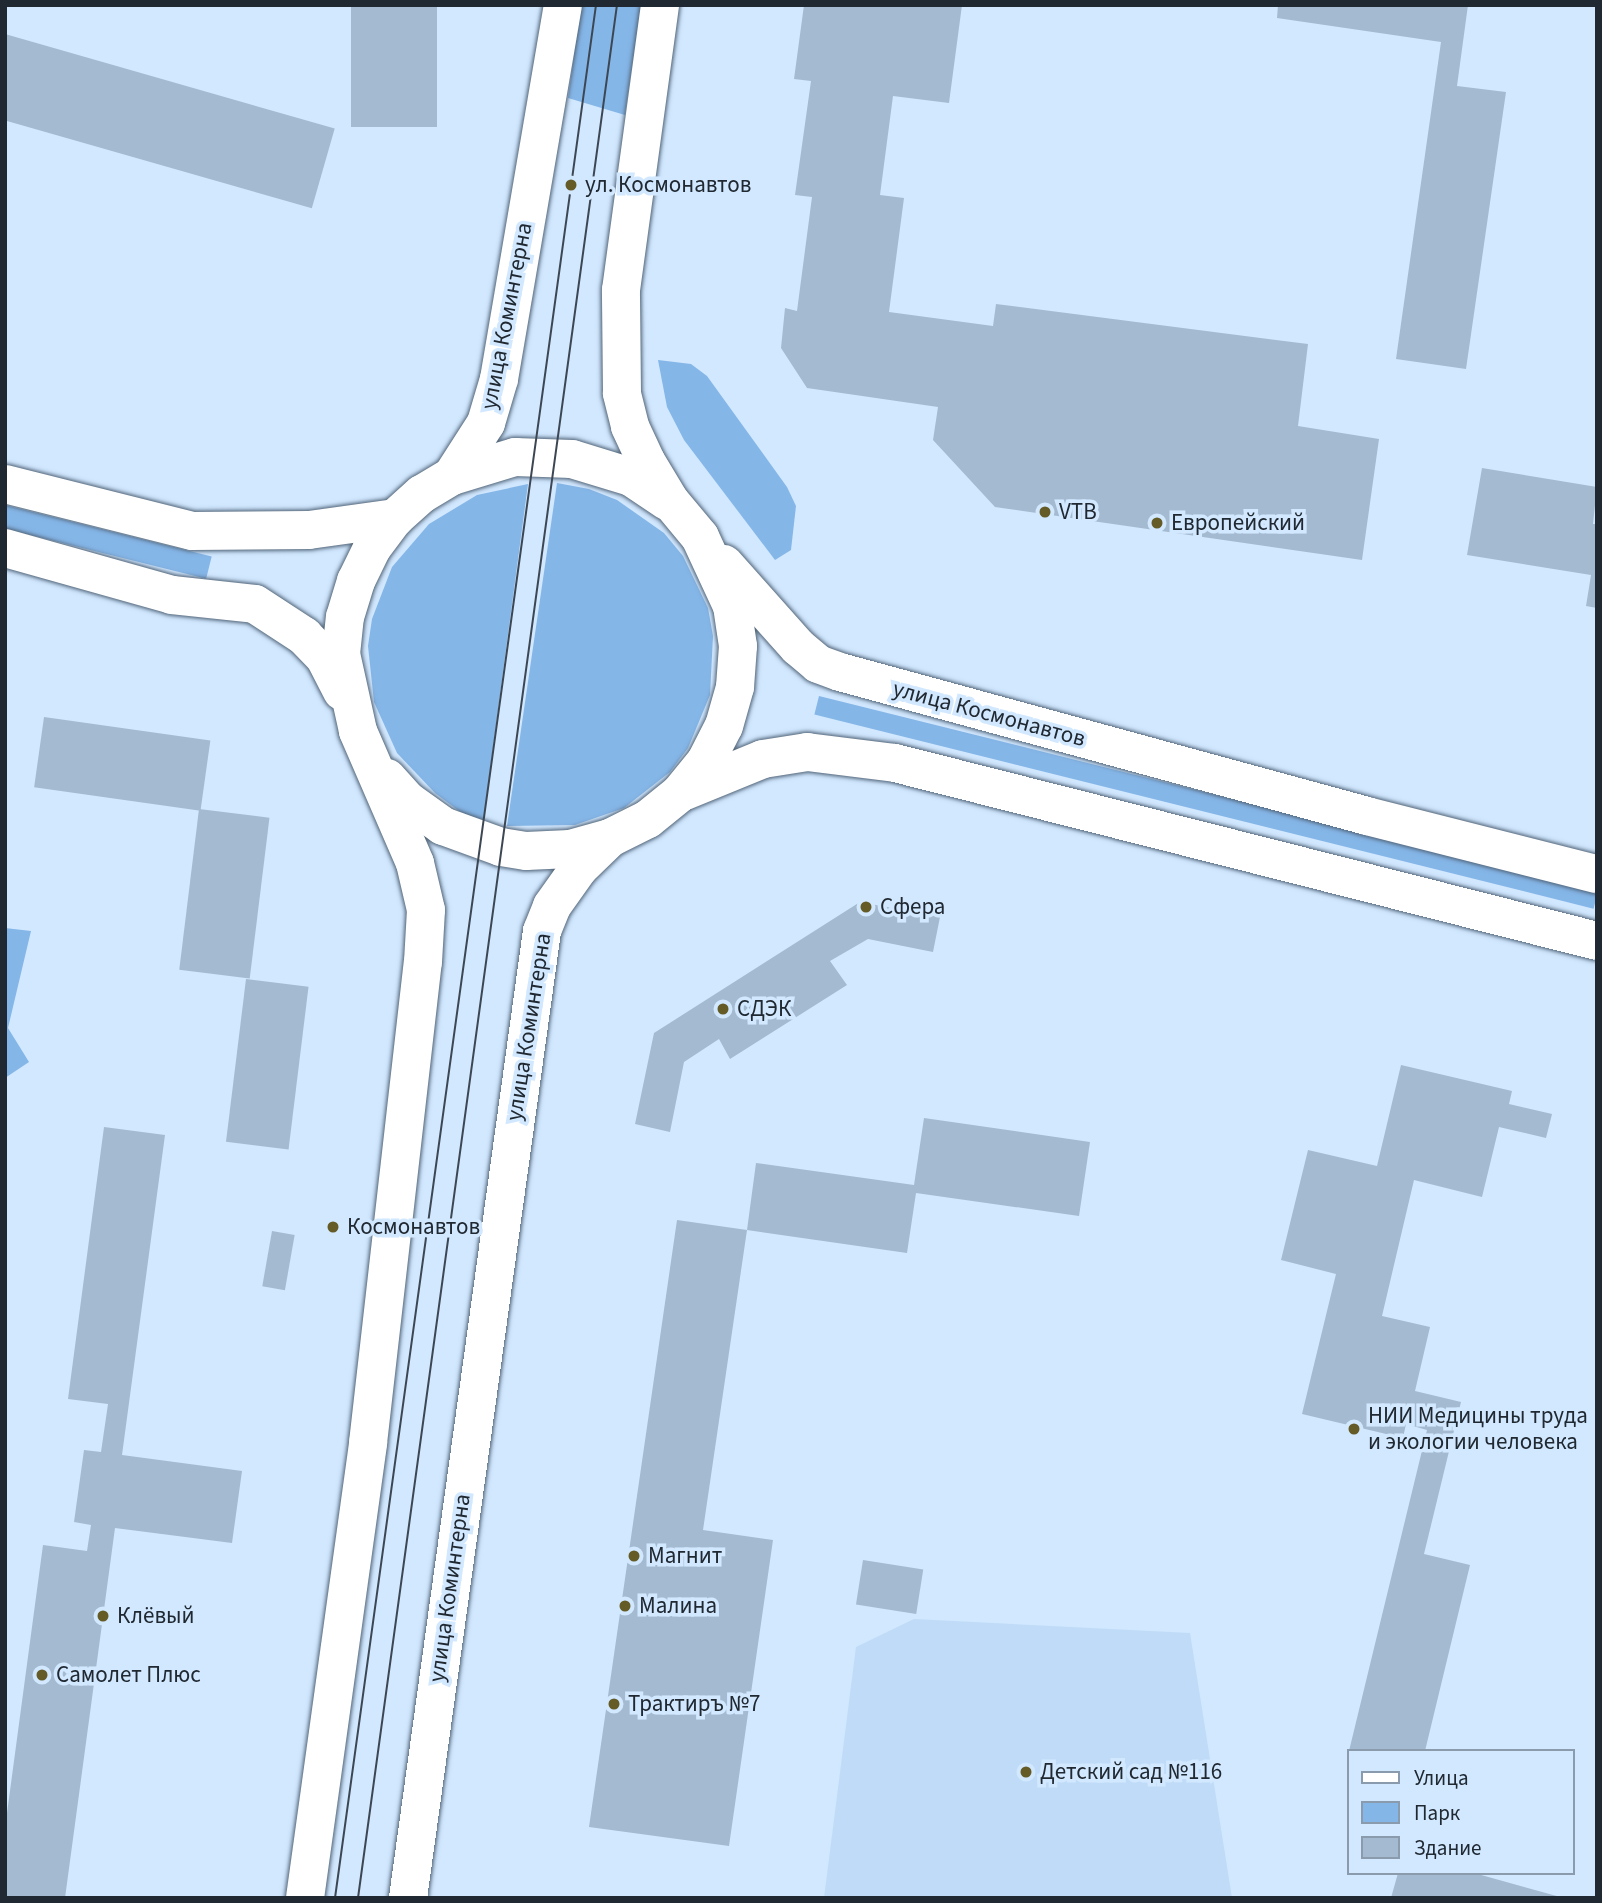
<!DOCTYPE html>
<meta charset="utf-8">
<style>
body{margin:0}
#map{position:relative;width:1602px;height:1903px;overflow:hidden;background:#d1e8ff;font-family:"Source Sans 3",sans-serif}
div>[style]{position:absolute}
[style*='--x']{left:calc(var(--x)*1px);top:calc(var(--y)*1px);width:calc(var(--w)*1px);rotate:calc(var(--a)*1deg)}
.built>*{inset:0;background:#c0dbf8}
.green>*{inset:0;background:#85b6e8;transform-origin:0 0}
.building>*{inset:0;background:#a4bad0;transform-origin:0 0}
.roads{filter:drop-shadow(0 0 2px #516478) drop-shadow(0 0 2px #516478)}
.minor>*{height:38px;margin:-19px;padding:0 19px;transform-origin:19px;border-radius:19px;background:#fff}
.tram>*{height:2px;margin:-1px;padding:0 1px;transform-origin:1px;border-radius:1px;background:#3d4753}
.dots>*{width:19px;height:19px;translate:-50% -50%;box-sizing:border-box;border:4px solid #d1e8ff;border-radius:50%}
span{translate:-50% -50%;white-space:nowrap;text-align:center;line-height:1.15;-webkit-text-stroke:7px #d1e8ff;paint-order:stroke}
.poi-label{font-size:23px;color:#202831}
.left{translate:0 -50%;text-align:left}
.street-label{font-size:23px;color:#202831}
.frame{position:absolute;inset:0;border:7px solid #202831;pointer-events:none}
.legend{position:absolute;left:1347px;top:1749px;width:228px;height:126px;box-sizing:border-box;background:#d1e8ff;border:2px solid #8a9bad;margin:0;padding:9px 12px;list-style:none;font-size:21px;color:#202831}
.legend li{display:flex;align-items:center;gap:14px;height:35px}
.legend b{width:35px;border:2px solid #8a9bad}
</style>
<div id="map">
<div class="built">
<div style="clip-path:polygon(914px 1619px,1190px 1633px,1232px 1898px,824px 1898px,856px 1647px)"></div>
</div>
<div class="green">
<div style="clip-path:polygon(581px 5px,641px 5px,625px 115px,568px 98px)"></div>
<div style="clip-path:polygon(658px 360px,691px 364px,707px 376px,787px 487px,796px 506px,791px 550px,775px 560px,684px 440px,667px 407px)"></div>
<div style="clip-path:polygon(557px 483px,589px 489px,617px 500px,664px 533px,683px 556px,708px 608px,713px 636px,710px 695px,688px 748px,670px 772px,624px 808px,575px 825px,507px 826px)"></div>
<div style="clip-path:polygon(528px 484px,483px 823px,459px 811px,435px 793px,397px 753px,374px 702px,368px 646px,372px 619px,392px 567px,429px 524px,477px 495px)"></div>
<div style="left:5px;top:505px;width:213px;height:23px;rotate:14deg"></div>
<div style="left:819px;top:696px;width:803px;height:19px;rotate:14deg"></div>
<div style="clip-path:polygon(5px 928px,31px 931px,8px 1028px,29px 1062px,5px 1078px)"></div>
</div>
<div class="building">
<div style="left:351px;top:5px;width:86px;height:122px"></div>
<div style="clip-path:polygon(804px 5px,962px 5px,949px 103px,893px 96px,880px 195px,904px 198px,889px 312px,993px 326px,996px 304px,1308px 344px,1298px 426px,1379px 439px,1362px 560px,995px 507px,933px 440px,938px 407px,807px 388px,781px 348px,785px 308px,797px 311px,812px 197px,795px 195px,811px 81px,794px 79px)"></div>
<div style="clip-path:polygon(1278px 5px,1468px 5px,1457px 86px,1506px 92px,1466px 369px,1396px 359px,1441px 42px,1277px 18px)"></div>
<div style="left:5px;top:34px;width:343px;height:83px;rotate:16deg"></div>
<div style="clip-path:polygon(1482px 468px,1597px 487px,1593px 524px,1597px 524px,1597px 608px,1586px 606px,1591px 575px,1467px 555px)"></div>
<div style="left:44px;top:717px;width:168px;height:71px;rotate:8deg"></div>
<div style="left:199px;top:809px;width:71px;height:162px;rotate:7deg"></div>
<div style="clip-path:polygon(860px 902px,940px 917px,933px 952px,868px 939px,830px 961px,847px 985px,730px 1059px,719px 1039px,684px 1062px,670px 1132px,635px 1124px,654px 1033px)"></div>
<div style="left:246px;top:979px;width:63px;height:164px;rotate:7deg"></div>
<div style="clip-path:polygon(1401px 1065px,1512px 1091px,1509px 1104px,1552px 1114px,1546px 1138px,1499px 1127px,1482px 1197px,1414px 1180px,1382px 1316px,1430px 1327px,1415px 1391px,1461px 1402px,1424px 1554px,1470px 1565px,1425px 1751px,1349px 1751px,1427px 1430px,1406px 1424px,1403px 1438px,1302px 1414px,1336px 1274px,1281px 1260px,1308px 1150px,1377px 1166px)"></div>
<div style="clip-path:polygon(924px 1118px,1090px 1142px,1079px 1216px,916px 1193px,907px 1253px,747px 1230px,756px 1163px,914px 1185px)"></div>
<div style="clip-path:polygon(104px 1127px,165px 1135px,122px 1455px,242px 1471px,232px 1543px,115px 1528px,65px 1898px,5px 1898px,5px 1828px,43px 1545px,87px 1551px,91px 1525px,74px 1522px,84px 1450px,101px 1452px,108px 1404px,68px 1399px)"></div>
<div style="clip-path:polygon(677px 1220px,747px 1230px,703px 1530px,773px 1540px,729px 1846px,589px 1827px)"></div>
<div style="left:272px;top:1231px;width:23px;height:56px;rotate:10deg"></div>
<div style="left:863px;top:1560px;width:61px;height:45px;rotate:9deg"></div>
<div style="clip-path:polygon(1398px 1873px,1474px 1873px,1564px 1898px,1391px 1898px)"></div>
</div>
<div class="roads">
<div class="minor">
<div style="--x:452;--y:476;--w:66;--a:-16.8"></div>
<div style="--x:515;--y:457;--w:57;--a:2"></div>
<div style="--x:572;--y:459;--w:62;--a:17"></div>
<div style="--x:631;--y:477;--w:43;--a:33.7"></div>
<div style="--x:5;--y:484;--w:193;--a:14.1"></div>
<div style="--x:192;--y:531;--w:117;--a:-0.5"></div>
<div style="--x:309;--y:530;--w:87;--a:-7.9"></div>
<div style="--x:5;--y:548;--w:173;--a:15.7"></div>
<div style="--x:172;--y:595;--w:83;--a:6.2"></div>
<div style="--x:255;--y:604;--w:59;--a:33.1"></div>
<div style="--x:304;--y:636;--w:30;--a:46"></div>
<div style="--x:325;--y:658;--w:37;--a:63"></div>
<div style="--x:724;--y:564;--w:111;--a:48.3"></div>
<div style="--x:798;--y:647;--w:26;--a:40"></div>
<div style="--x:818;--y:664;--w:23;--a:20"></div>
<div style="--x:840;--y:672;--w:546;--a:15.28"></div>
<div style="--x:1367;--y:816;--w:237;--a:14.2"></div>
<div style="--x:387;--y:778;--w:31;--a:48"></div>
<div style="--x:408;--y:801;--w:43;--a:35.5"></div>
<div style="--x:443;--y:826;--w:62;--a:19.9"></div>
<div style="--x:501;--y:847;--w:25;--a:9"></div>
<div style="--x:526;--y:851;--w:44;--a:-2.6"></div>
<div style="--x:570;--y:849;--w:41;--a:-15.4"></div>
<div style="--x:685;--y:791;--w:84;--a:-22.3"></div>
<div style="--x:763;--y:759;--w:45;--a:-9"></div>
<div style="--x:807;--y:752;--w:89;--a:7.1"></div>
<div style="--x:895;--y:763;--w:724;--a:14.23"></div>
<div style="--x:305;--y:1898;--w:459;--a:-82.1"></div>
<div style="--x:368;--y:1443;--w:484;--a:-83.5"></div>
<div style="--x:423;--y:962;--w:52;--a:-86.7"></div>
<div style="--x:426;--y:910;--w:48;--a:-103.2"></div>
<div style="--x:415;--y:863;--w:144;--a:-113.4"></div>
<div style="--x:358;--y:731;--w:79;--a:-102.4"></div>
<div style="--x:341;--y:654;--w:37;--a:-84"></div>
<div style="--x:345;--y:617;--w:38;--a:-73"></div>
<div style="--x:356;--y:581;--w:37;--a:-64"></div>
<div style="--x:372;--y:548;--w:38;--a:-53"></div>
<div style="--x:395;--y:518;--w:36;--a:-42"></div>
<div style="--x:422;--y:494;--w:35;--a:-31"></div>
<div style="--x:452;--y:476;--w:63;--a:-57.3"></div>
<div style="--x:486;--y:423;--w:46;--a:-73.5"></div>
<div style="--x:499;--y:379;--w:379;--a:-80.3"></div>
<div style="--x:408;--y:1898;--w:976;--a:-82.11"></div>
<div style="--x:542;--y:931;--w:27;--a:-68"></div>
<div style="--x:552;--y:906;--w:47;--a:-54.6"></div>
<div style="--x:579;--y:868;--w:43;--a:-44.1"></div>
<div style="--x:610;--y:838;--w:42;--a:-26.6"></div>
<div style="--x:648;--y:819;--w:41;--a:-39.1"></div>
<div style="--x:680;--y:793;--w:41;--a:-50.9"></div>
<div style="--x:706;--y:761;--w:39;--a:-63"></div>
<div style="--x:724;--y:726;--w:41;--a:-74.2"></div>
<div style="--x:735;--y:687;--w:41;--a:-85.8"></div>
<div style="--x:738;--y:646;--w:40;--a:-98.5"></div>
<div style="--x:732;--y:606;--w:76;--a:-114.9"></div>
<div style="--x:700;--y:537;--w:47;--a:-129.8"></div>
<div style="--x:670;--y:501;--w:47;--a:-121"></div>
<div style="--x:646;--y:461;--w:38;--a:-115"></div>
<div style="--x:630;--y:426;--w:34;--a:-104"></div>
<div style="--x:622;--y:393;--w:103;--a:-90.6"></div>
<div style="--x:621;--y:290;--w:288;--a:-82.2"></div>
</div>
</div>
<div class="tram">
<div style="--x:335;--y:1898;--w:1911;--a:-82.15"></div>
<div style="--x:358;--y:1898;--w:1911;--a:-82.21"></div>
</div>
<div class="dots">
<div style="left:571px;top:185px;background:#645b27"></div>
<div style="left:1045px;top:512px;background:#645b27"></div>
<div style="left:1157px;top:523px;background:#645b27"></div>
<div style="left:866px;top:907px;background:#645b27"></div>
<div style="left:723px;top:1009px;background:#645b27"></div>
<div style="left:333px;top:1227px;background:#645b27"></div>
<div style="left:1354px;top:1429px;background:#645b27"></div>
<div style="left:634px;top:1556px;background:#645b27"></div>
<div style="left:625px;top:1606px;background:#645b27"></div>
<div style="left:103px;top:1616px;background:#645b27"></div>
<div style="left:42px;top:1675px;background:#645b27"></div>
<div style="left:614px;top:1704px;background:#645b27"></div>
<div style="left:1026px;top:1772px;background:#645b27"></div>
</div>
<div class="poi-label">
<span class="left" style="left:585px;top:185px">ул. Космонавтов</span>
<span class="left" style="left:1059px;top:512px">VTB</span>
<span class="left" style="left:1171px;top:523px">Европейский</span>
<span class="left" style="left:880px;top:907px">Сфера</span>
<span class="left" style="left:737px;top:1009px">СДЭК</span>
<span class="left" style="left:347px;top:1227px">Космонавтов</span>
<span class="left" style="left:1368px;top:1429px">НИИ Медицины труда<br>и экологии человека</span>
<span class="left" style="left:648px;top:1556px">Магнит</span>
<span class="left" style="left:639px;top:1606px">Малина</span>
<span class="left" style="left:117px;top:1616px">Клёвый</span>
<span class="left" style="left:56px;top:1675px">Самолет Плюс</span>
<span class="left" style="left:628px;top:1704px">Трактиръ №7</span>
<span class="left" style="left:1040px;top:1772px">Детский сад №116</span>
</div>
<div class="street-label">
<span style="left:507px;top:316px;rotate:-79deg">улица Коминтерна</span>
<span style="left:989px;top:714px;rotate:15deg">улица Космонавтов</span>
<span style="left:529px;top:1027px;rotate:-81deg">улица Коминтерна</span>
<span style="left:450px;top:1588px;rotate:-82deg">улица Коминтерна</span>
</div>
<div class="frame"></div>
<ul class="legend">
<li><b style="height:9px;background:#fff"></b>Улица</li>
<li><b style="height:19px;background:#85b6e8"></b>Парк</li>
<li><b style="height:19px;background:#a4bad0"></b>Здание</li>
</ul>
</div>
